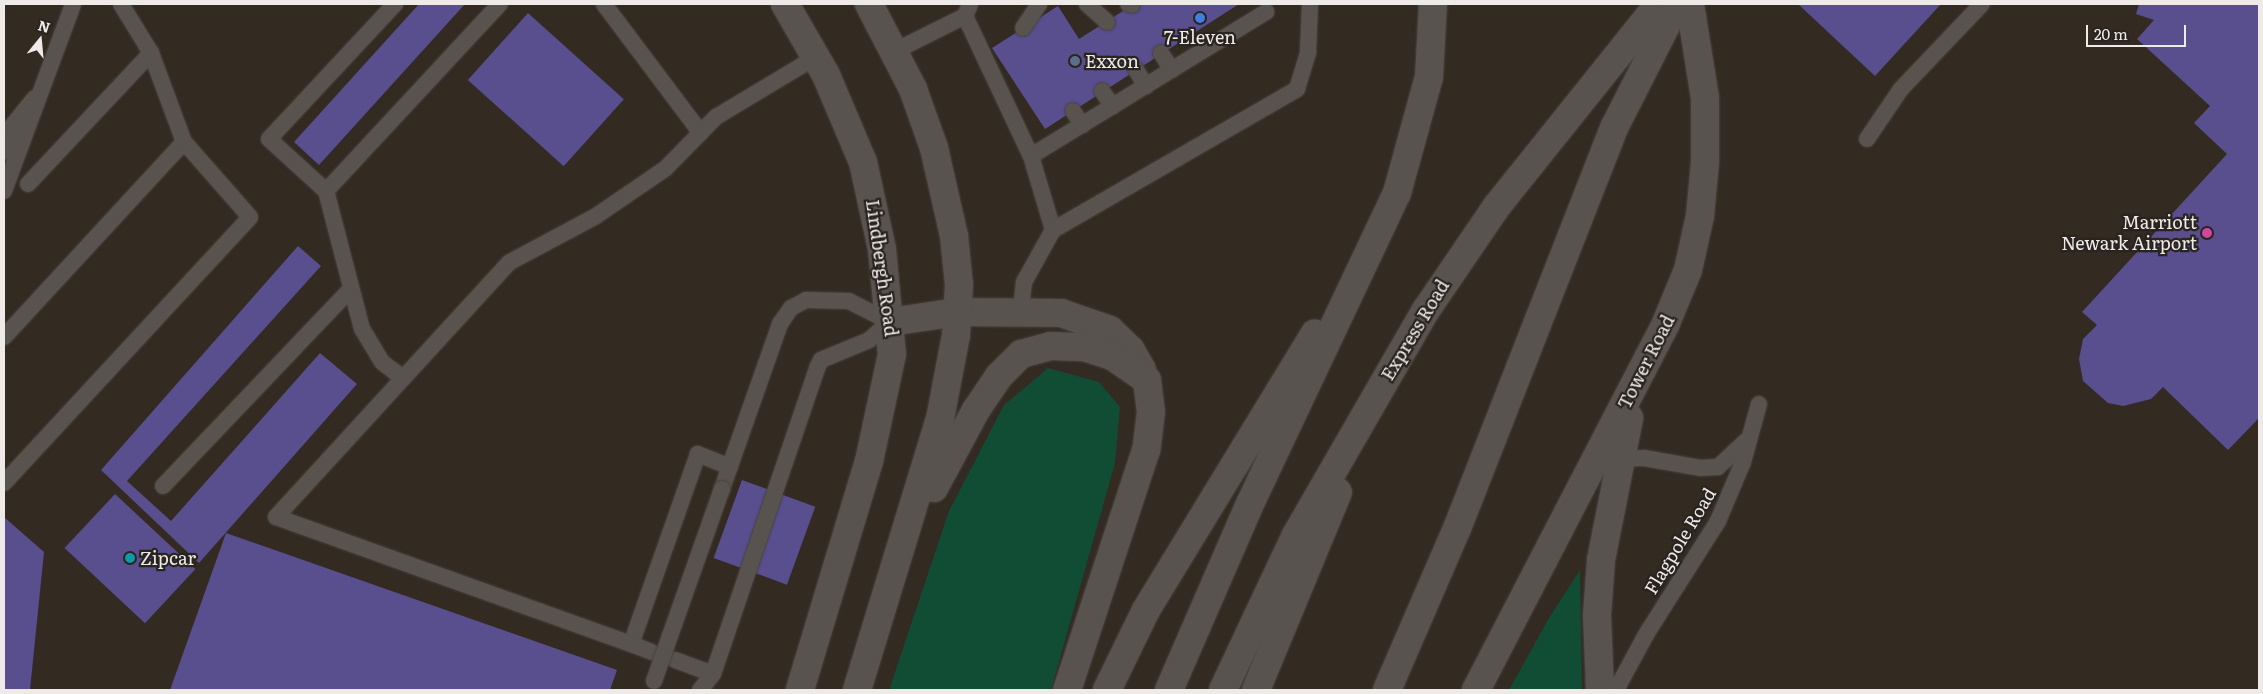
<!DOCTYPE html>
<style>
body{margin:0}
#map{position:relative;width:2263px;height:694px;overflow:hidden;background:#292420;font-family:Literata,serif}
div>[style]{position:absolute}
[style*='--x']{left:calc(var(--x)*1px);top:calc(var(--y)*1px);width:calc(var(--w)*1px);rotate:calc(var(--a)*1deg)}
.built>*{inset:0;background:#332a21;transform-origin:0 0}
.green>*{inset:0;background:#114d34}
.building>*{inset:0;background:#594e8e;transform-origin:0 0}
.roads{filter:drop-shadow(0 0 1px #47423e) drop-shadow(0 0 1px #47423e)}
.service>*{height:16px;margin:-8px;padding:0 8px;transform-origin:8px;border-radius:8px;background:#58534e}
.tertiary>*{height:28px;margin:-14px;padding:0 14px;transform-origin:14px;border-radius:14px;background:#58534e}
.bridges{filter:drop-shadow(0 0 1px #47423e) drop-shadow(0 0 1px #47423e)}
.service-bridge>*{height:16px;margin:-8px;padding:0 8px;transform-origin:8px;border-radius:8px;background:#58534e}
.dots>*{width:14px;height:14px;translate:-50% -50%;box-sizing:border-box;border:2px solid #292420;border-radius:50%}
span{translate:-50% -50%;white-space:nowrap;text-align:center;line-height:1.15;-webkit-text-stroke:4.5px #292420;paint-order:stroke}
.poi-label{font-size:18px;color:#eeeae7}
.left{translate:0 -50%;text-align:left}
.right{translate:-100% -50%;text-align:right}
.street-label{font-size:18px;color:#eeeae7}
.frame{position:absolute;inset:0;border:5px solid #eeeae7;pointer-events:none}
.north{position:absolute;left:15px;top:15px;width:50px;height:50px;-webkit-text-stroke:4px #292420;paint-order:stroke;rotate:17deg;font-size:14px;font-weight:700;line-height:20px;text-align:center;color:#eeeae7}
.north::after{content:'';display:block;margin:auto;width:18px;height:22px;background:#eeeae7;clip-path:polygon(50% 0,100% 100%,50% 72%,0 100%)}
.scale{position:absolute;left:2086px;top:25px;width:100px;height:22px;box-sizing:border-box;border:2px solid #eeeae7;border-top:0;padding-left:6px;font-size:15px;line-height:18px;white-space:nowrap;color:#eeeae7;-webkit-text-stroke:4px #292420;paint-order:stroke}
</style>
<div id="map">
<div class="built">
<div style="left:4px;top:4px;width:2255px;height:686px"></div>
</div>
<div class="green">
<div style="clip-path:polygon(1048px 368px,1099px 382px,1120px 407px,1115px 463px,1051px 690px,889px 690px,949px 511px,1004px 405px)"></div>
<div style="clip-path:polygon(1580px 570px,1582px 690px,1509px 690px,1549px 618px)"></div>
</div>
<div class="building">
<div style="clip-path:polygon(419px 4px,465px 4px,319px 165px,294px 142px)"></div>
<div style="clip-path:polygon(1134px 4px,1239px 4px,1045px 129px,992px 48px,1058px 6px,1079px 39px)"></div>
<div style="clip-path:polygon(1798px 4px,1941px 4px,1875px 76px)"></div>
<div style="clip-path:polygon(2139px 4px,2259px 4px,2259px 418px,2228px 450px,2163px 387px,2151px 399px,2123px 406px,2108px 403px,2083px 381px,2079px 359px,2083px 339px,2097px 325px,2082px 312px,2227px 154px,2194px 123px,2210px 106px,2137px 39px,2154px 20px,2136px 14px)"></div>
<div style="left:528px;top:13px;width:129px;height:90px;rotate:42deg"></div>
<div style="clip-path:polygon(298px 246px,321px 266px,127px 481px,171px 521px,320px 353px,357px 384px,199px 563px,101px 470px)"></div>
<div style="left:742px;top:480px;width:78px;height:83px;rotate:20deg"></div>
<div style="left:115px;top:494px;width:110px;height:74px;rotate:43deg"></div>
<div style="clip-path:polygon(4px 517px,44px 552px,30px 690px,4px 690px)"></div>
<div style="clip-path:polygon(226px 533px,617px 670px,610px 690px,170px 690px)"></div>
</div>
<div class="roads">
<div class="service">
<div style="--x:604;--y:4;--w:161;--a:53.1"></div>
<div style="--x:1087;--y:4;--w:27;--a:42"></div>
<div style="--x:1128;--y:4;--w:4;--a:14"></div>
<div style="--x:965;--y:16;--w:155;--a:64.8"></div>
<div style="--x:1031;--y:156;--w:77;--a:73.4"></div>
<div style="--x:1023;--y:28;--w:29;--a:-56"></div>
<div style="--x:895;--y:51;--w:78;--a:-26.6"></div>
<div style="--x:965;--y:16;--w:13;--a:-67"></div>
<div style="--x:1161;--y:53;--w:20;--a:57"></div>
<div style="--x:1136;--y:70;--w:19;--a:58"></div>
<div style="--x:1102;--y:91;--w:19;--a:55"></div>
<div style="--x:1073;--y:111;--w:17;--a:57"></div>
<div style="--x:1867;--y:139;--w:60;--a:-55.8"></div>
<div style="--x:1901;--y:89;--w:117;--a:-46.4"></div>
<div style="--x:4;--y:152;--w:27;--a:-73"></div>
<div style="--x:12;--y:126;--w:36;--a:-51"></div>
<div style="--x:1031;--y:156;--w:276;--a:-31.5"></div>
<div style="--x:28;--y:184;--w:180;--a:-46.8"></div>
<div style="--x:4;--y:191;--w:199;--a:-69.7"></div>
<div style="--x:326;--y:191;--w:77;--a:-137.6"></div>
<div style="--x:269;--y:139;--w:185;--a:-47"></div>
<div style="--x:1021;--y:310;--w:28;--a:-84"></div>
<div style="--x:1024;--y:282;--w:60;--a:-60.9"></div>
<div style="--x:1053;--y:230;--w:282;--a:-30"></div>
<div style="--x:1297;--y:89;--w:39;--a:-73"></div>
<div style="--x:1308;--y:52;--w:48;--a:-87.6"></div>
<div style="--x:4;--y:337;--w:265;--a:-47.3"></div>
<div style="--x:403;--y:378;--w:26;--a:-143"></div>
<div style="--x:382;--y:362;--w:39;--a:-121"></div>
<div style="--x:362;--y:329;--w:143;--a:-104.6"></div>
<div style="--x:326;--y:191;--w:255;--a:-47.1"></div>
<div style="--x:1615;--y:459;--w:29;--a:-2"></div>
<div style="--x:1644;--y:458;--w:57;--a:10.1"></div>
<div style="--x:1700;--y:468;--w:18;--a:-3"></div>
<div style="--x:1718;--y:467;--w:38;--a:-43"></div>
<div style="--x:730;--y:467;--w:35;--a:-158"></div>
<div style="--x:698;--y:454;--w:201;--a:109.4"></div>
<div style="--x:631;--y:644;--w:377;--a:-160.3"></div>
<div style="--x:276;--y:517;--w:346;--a:-47.5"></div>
<div style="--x:510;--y:262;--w:98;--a:-28.1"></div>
<div style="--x:596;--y:216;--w:83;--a:-34.3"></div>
<div style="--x:665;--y:169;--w:73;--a:-45.6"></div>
<div style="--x:716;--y:117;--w:117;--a:-31"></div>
<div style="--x:4;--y:483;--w:362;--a:-47.2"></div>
<div style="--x:250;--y:217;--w:100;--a:-131.3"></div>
<div style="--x:184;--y:142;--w:95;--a:-110.3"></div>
<div style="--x:151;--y:53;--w:57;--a:-121.5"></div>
<div style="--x:163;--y:486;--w:269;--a:-46.4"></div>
<div style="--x:631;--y:644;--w:22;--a:21"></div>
<div style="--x:675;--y:660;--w:40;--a:20.2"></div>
<div style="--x:700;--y:690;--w:21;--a:-51"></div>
<div style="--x:713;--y:674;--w:323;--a:-71.2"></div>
<div style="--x:817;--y:368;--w:9;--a:-63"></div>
<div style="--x:821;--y:360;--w:52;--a:-22.6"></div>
<div style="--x:869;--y:340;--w:28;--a:-41"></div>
<div style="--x:890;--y:322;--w:46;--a:-152.9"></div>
<div style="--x:849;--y:301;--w:43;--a:-178.7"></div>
<div style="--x:806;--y:300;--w:17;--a:152"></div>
<div style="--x:791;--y:308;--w:19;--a:125"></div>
<div style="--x:780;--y:324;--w:175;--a:109.4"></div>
<div style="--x:1616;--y:690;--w:65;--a:-61.5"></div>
<div style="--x:1647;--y:633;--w:133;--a:-57.6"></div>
<div style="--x:1718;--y:521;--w:64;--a:-67"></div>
<div style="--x:1743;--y:462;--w:60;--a:-74.6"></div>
</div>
<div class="tertiary">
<div style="--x:785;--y:4;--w:82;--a:60"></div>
<div style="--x:826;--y:75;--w:95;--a:67"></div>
<div style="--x:863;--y:162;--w:89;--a:77.7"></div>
<div style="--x:882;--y:249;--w:105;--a:84.6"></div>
<div style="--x:892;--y:354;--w:109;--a:102.1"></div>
<div style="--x:869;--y:461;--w:239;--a:106.8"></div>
<div style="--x:890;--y:322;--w:69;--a:-8.4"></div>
<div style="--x:958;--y:312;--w:103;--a:0.6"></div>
<div style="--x:1061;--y:313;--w:52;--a:19.1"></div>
<div style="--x:1110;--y:330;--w:28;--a:44"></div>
<div style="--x:1130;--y:349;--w:24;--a:60"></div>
<div style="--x:934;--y:488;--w:89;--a:-61.7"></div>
<div style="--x:976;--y:410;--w:41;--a:-55.9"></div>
<div style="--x:999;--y:376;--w:31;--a:-45"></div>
<div style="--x:1021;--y:354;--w:30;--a:-15"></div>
<div style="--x:1050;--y:346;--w:34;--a:2"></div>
<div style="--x:1084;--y:347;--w:29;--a:18"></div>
<div style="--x:1112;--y:356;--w:42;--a:34.4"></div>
<div style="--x:1147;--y:380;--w:32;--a:83"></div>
<div style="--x:1151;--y:412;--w:38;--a:97"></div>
<div style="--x:1146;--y:450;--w:253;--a:108.2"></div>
<div style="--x:857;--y:690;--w:283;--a:-73"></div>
<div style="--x:940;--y:419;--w:86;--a:-79.2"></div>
<div style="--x:956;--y:335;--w:50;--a:-86.6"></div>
<div style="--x:959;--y:285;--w:49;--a:-95.8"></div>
<div style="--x:954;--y:236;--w:90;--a:-102.8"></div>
<div style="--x:934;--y:148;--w:63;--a:-109.6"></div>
<div style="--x:913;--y:89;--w:96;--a:-117.4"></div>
<div style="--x:1107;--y:690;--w:89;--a:-64"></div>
<div style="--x:1146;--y:610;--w:324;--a:-58.6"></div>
<div style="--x:1169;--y:690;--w:198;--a:-66.5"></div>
<div style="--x:1248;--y:508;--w:348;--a:-64.7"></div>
<div style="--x:1397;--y:193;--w:120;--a:-74.6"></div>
<div style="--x:1429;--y:77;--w:73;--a:-86.9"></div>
<div style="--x:1223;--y:690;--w:171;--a:-64.8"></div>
<div style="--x:1296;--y:535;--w:260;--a:-60"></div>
<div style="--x:1426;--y:310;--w:126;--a:-55.7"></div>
<div style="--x:1497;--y:206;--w:259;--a:-51.3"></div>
<div style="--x:1256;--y:690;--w:214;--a:-67.5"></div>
<div style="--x:1387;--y:690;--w:179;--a:-66.6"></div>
<div style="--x:1458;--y:526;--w:430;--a:-68.6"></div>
<div style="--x:1615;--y:126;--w:137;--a:-63.1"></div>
<div style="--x:1476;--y:690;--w:413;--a:-62.6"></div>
<div style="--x:1666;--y:323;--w:57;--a:-67.5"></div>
<div style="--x:1688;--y:270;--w:55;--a:-77.5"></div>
<div style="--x:1700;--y:216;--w:54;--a:-84.7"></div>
<div style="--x:1705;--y:162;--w:64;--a:-90"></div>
<div style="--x:1705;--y:98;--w:95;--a:-99.1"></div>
<div style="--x:1600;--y:690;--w:75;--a:-92.3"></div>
<div style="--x:1597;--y:615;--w:55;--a:-85.8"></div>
<div style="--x:1601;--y:560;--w:145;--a:-78.8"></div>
</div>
</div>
<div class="bridges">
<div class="service-bridge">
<div style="--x:654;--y:681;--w:204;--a:-70.5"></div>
</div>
</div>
<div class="dots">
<div style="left:1200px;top:18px;background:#3f7fe0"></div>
<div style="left:1075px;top:61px;background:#5c6f8a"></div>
<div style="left:2207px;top:233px;background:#d1479c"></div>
<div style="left:130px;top:558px;background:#0f9aa8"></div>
</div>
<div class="poi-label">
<span style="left:1200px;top:37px">7-Eleven</span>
<span class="left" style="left:1085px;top:61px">Exxon</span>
<span class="right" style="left:2197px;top:233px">Marriott<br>Newark Airport</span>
<span class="left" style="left:140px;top:558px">Zipcar</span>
</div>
<div class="street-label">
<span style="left:882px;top:268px;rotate:82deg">Lindbergh Road</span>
<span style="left:1415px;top:330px;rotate:-59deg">Express Road</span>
<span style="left:1646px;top:362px;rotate:-63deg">Tower Road</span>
<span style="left:1680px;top:541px;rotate:-59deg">Flagpole Road</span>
</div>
<div class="frame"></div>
<div class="north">N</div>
<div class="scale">20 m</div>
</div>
